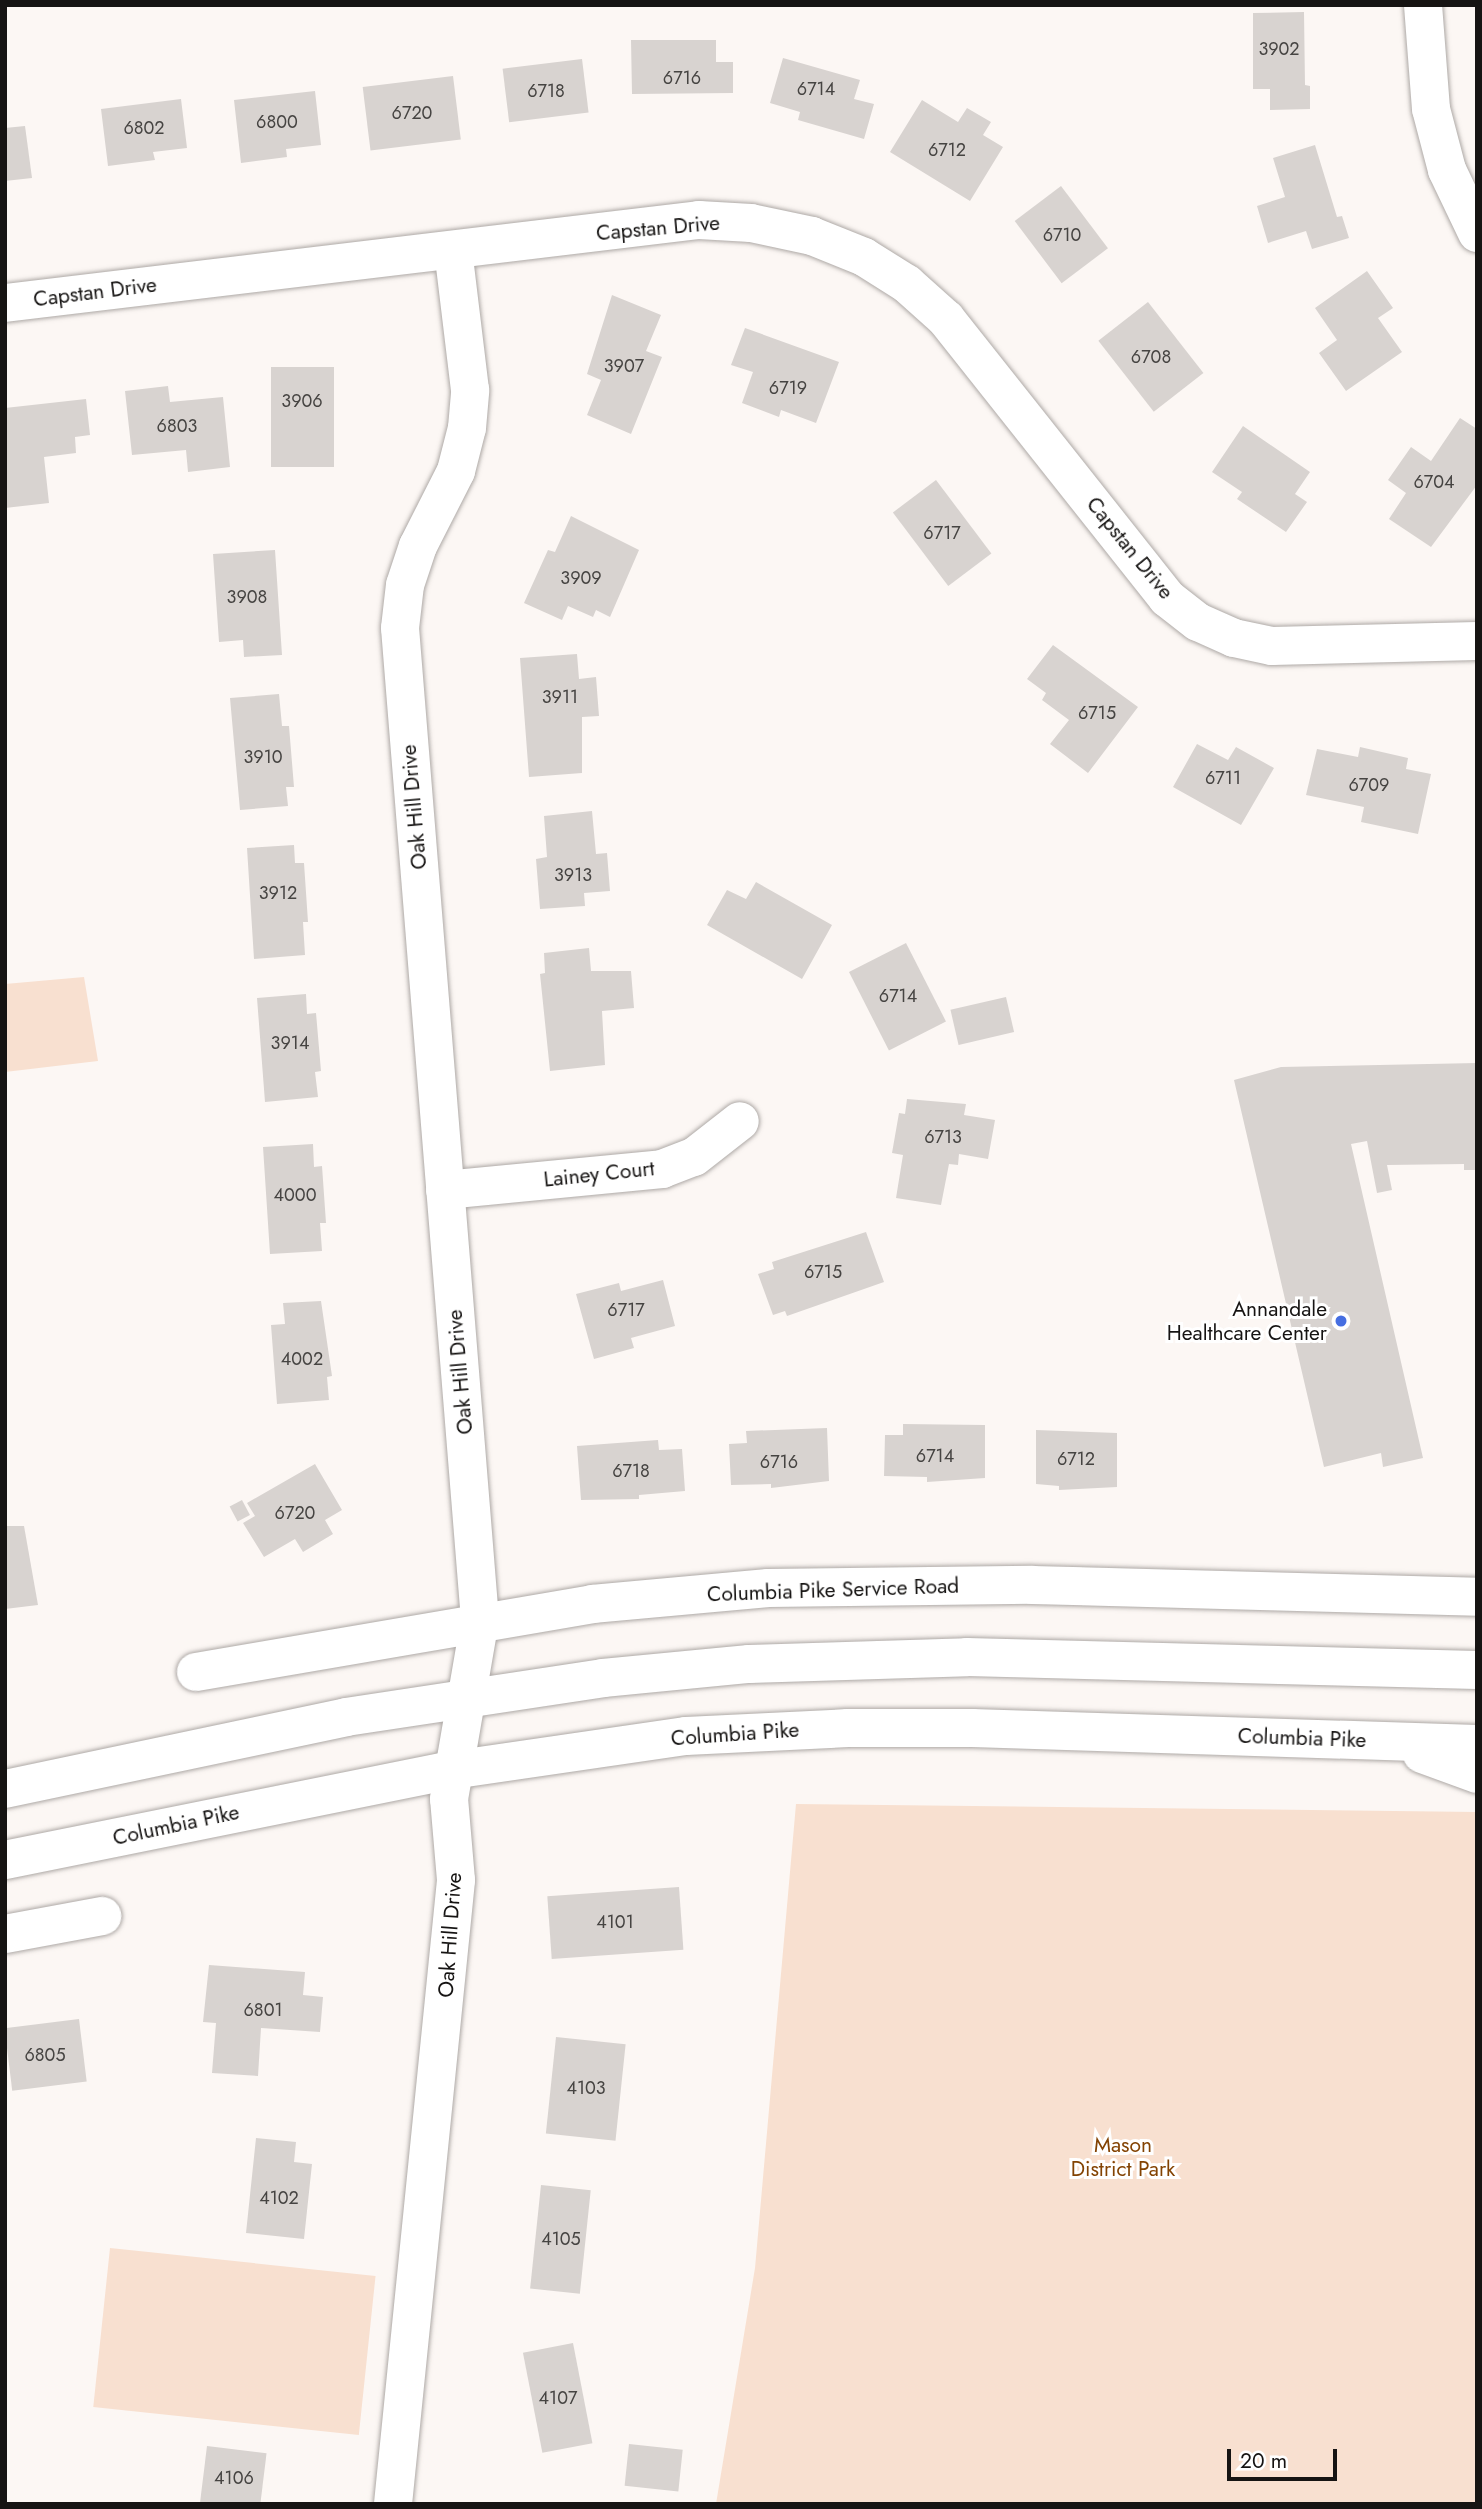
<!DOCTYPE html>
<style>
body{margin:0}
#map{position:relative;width:1482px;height:2509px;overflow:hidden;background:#fcf7f4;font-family:Jost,sans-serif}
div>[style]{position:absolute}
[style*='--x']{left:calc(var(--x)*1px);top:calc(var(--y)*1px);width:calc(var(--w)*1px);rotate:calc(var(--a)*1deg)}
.green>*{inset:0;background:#f8e0d0;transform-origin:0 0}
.building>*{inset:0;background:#d8d3d0;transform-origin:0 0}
.roads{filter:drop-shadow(0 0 2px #aea9a6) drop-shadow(0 0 2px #aea9a6)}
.minor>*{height:38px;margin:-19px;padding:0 19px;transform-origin:19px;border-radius:19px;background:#fff}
.major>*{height:38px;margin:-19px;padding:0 19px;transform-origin:19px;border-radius:19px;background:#fff}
.dots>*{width:19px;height:19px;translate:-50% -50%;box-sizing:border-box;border:4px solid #fff;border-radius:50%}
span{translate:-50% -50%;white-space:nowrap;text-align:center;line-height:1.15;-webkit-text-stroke:6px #fff;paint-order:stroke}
.number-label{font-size:18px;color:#464442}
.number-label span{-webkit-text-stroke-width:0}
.street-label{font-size:21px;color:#161413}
.poi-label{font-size:21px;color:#161413}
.right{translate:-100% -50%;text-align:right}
.park-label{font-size:21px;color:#834303}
.frame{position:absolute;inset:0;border:7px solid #161413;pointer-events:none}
.scale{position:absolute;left:1227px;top:2449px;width:110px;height:32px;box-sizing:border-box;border:4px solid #161413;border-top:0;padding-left:9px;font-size:21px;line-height:24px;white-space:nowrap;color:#161413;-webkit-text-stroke:5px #fff;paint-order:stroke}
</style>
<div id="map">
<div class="green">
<div style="clip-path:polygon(84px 977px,98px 1061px,5px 1072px,5px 984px)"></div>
<div style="clip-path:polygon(796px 1804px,1477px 1812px,1477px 2504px,716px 2504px,755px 2268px)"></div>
<div style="left:110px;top:2248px;width:267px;height:160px;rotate:6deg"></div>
</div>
<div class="building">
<div style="clip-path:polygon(1304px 12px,1305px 85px,1310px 86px,1310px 109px,1270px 110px,1270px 89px,1253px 89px,1253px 13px)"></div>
<div style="clip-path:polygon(631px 40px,716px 40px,716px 62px,733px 62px,733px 93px,632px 94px)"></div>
<div style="clip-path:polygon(783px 58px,860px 80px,854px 99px,874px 104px,864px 139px,798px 120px,800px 112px,770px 103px)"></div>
<div style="left:582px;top:59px;width:54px;height:80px;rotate:83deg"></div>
<div style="left:453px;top:76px;width:64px;height:91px;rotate:83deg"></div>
<div style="clip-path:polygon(315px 91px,321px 145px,286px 149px,287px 157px,241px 163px,234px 100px)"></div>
<div style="clip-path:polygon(181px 99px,187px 148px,153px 152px,155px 160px,108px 166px,101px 109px)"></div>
<div style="clip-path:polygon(922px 100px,958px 122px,967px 108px,991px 122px,983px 135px,1003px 147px,970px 201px,890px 152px)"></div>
<div style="clip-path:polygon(25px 126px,32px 178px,5px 181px,5px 128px)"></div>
<div style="clip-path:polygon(1315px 145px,1337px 217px,1342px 216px,1349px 238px,1312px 249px,1306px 231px,1268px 243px,1257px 206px,1285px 197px,1273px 158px)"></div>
<div style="left:1061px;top:186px;width:78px;height:58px;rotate:53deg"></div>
<div style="clip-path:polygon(1367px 271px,1393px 308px,1378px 318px,1402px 352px,1346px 391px,1319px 353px,1337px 340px,1315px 308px)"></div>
<div style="clip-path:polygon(612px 295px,661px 315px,646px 351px,662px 357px,631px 434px,587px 415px,601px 380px,587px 374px)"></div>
<div style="left:1148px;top:302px;width:90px;height:63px;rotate:52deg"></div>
<div style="clip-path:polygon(745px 328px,839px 362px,816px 423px,781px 410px,779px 417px,742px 403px,753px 372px,731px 365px)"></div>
<div style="left:271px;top:367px;width:63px;height:100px"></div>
<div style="clip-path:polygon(168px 386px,170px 402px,223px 397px,230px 467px,188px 472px,186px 450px,132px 455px,125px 391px)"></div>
<div style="clip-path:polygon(86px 399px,90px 435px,75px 437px,76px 453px,44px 457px,49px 503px,5px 508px,5px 408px)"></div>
<div style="clip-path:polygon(1460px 418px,1477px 429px,1477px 485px,1431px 547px,1389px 519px,1406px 493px,1388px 480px,1411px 447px,1431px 461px)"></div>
<div style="clip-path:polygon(1243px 426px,1310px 472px,1295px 494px,1307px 502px,1286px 532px,1237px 499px,1242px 492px,1212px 472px)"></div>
<div style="left:936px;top:480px;width:92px;height:54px;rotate:53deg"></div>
<div style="clip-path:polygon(571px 516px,639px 550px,610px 617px,596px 610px,593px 617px,568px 606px,562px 620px,524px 603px,548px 550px,555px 552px)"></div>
<div style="clip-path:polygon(275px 550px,282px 655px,244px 657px,243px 640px,219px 642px,213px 554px)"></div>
<div style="clip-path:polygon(1053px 645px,1138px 707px,1088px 773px,1050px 744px,1069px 720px,1042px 700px,1046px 693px,1027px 679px)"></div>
<div style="clip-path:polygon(577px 654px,579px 679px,596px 677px,599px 716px,582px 717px,582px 773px,529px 777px,520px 658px)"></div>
<div style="clip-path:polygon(279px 694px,282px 726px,289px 726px,294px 787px,286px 787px,288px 806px,240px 810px,230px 698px)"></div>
<div style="clip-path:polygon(1197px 744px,1228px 760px,1236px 747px,1274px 768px,1241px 825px,1173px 787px)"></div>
<div style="clip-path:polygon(1360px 747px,1408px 758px,1406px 769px,1431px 774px,1418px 834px,1361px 822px,1364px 807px,1306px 795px,1317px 749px,1358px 757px)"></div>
<div style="clip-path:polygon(592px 811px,596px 854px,607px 853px,610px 891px,584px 893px,585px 906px,540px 909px,536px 859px,547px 857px,544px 816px)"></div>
<div style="clip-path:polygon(294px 845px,295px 863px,304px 863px,308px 922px,303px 922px,305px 955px,254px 959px,247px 848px)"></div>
<div style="clip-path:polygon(756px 882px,832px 925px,802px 979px,707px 925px,727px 890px,746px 899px)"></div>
<div style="left:906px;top:943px;width:88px;height:64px;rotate:63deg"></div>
<div style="clip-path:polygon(589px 948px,591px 971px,631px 971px,634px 1008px,602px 1011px,605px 1065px,550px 1071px,540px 974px,545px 973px,544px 953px)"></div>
<div style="clip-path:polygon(306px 994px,307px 1014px,316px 1013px,321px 1071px,315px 1072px,318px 1097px,265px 1102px,257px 998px)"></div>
<div style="left:1006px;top:997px;width:36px;height:57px;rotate:77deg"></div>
<div style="clip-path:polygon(1477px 1063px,1477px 1170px,1464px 1170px,1464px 1164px,1387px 1165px,1392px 1190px,1377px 1193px,1367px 1141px,1351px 1144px,1423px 1458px,1383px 1467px,1381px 1453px,1324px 1467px,1234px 1080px,1281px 1067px)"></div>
<div style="clip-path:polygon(907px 1099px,966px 1104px,964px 1115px,995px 1120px,988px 1159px,959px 1154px,958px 1165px,949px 1164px,941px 1205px,896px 1198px,903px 1155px,892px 1153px,899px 1113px,905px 1114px)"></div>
<div style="clip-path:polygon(313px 1144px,314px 1167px,322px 1166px,326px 1223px,320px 1223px,322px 1251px,270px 1254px,263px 1147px)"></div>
<div style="clip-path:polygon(866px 1232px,884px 1282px,787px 1316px,785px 1311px,773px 1315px,758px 1274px,774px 1269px,772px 1262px)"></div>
<div style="clip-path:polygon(663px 1280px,675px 1326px,631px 1338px,634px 1348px,594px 1359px,576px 1294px,619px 1283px,621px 1291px)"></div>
<div style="clip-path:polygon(321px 1301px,332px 1376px,327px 1377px,329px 1400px,277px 1404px,271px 1325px,285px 1324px,283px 1303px)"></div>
<div style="clip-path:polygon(903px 1424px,985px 1425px,985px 1478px,927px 1482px,927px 1477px,884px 1476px,885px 1435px,903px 1435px)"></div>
<div style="clip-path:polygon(827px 1428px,829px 1481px,771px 1488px,771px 1484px,731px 1485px,729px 1444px,747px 1443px,746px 1431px)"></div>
<div style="clip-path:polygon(1036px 1430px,1117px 1433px,1117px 1487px,1059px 1490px,1059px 1486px,1036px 1484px)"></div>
<div style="clip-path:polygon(658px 1440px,659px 1450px,682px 1449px,685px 1491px,639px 1495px,639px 1499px,581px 1500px,577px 1446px)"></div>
<div style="clip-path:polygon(315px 1464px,342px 1510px,325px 1520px,333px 1534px,303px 1552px,295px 1539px,264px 1557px,243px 1523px,255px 1516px,247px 1503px)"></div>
<div style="left:242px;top:1500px;width:17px;height:14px;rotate:62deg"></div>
<div style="clip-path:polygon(5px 1526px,24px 1526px,38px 1605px,5px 1609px)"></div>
<div style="left:679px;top:1887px;width:63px;height:132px;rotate:86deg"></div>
<div style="clip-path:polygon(209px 1965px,305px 1972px,303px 1995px,323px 1997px,320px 2032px,261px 2028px,258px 2076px,212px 2073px,216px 2023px,203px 2022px)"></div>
<div style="left:79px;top:2019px;width:63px;height:75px;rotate:83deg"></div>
<div style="left:556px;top:2037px;width:70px;height:97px;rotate:6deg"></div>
<div style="clip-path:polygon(256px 2138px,296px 2142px,294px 2162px,312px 2164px,304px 2239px,246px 2233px)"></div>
<div style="left:541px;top:2185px;width:50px;height:104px;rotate:6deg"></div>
<div style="left:573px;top:2343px;width:102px;height:51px;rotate:79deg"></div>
<div style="left:629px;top:2444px;width:54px;height:42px;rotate:6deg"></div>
<div style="left:207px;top:2446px;width:60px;height:58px;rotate:7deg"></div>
</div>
<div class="roads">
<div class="minor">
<div style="--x:1423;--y:5;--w:104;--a:85.6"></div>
<div style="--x:1431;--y:109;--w:63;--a:75.3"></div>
<div style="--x:1447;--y:170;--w:70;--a:64.5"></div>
<div style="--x:5;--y:303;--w:699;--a:-6.82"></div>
<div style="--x:699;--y:220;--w:52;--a:3.3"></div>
<div style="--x:751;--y:223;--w:62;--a:12"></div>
<div style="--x:812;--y:236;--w:56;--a:22"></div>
<div style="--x:864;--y:257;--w:51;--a:32.1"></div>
<div style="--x:907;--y:284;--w:52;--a:41.9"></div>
<div style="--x:946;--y:319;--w:356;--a:51.6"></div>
<div style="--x:1167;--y:598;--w:39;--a:38"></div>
<div style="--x:1198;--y:622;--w:39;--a:24"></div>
<div style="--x:1234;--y:638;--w:39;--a:12"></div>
<div style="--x:1272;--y:646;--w:205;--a:-1.4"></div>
<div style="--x:445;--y:1190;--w:218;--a:-5.5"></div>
<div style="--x:662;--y:1169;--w:34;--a:-21"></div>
<div style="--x:694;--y:1157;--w:58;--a:-38"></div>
<div style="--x:196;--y:1672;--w:402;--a:-9.7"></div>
<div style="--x:592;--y:1604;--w:177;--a:-5.2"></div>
<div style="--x:768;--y:1588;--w:264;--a:-0.7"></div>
<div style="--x:1032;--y:1585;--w:445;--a:1.5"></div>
<div style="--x:5;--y:1934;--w:99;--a:-10.5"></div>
<div style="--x:393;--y:2504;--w:627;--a:-84.23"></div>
<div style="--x:456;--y:1880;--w:81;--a:-94.9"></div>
<div style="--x:449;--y:1799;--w:182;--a:-80.2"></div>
<div style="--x:480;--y:1620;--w:995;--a:-94.61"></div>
<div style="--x:400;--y:628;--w:43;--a:-83.4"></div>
<div style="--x:405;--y:585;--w:41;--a:-71.6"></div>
<div style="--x:418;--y:546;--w:84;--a:-63.1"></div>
<div style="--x:456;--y:471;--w:44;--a:-75.7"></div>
<div style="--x:467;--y:428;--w:38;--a:-85"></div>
<div style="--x:470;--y:390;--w:141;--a:-96.9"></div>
</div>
<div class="major">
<div style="--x:1422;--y:1754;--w:59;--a:20"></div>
<div style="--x:5;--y:1789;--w:349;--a:-11.9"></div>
<div style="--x:346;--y:1717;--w:260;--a:-8.6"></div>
<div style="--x:603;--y:1678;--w:147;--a:-5.5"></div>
<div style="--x:749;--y:1664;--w:218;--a:-1.8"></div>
<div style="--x:967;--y:1657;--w:510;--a:1.46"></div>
<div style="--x:5;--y:1860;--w:456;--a:-11.4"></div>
<div style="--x:452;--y:1770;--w:236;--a:-8.3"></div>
<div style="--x:686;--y:1736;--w:162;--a:-2.8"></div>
<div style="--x:848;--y:1728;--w:124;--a:0"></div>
<div style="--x:972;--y:1728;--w:505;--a:1.81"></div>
</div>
</div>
<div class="dots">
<div style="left:1341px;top:1321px;background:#466ee1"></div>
</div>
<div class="number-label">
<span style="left:1279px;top:49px">3902</span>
<span style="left:682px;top:78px">6716</span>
<span style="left:816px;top:89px">6714</span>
<span style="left:546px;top:91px">6718</span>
<span style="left:412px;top:113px">6720</span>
<span style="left:277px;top:122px">6800</span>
<span style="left:144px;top:128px">6802</span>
<span style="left:947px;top:150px">6712</span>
<span style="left:1062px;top:235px">6710</span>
<span style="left:1151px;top:357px">6708</span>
<span style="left:624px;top:366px">3907</span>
<span style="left:788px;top:388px">6719</span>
<span style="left:302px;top:401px">3906</span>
<span style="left:177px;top:426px">6803</span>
<span style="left:1434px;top:482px">6704</span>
<span style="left:942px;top:533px">6717</span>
<span style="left:581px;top:578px">3909</span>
<span style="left:247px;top:597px">3908</span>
<span style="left:560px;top:697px">3911</span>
<span style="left:1097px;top:713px">6715</span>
<span style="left:263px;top:757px">3910</span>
<span style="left:1223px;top:778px">6711</span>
<span style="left:1369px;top:785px">6709</span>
<span style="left:573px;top:875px">3913</span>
<span style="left:278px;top:893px">3912</span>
<span style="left:898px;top:996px">6714</span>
<span style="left:290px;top:1043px">3914</span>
<span style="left:943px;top:1137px">6713</span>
<span style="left:295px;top:1195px">4000</span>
<span style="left:823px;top:1272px">6715</span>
<span style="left:626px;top:1310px">6717</span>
<span style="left:302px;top:1359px">4002</span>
<span style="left:935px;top:1456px">6714</span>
<span style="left:1076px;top:1459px">6712</span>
<span style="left:779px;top:1462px">6716</span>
<span style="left:631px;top:1471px">6718</span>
<span style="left:295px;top:1513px">6720</span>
<span style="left:615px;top:1922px">4101</span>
<span style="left:263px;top:2010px">6801</span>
<span style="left:45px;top:2055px">6805</span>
<span style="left:586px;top:2088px">4103</span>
<span style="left:279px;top:2198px">4102</span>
<span style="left:561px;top:2239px">4105</span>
<span style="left:558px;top:2398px">4107</span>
<span style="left:234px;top:2478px">4106</span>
</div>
<div class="street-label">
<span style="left:658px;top:228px;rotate:-5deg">Capstan Drive</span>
<span style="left:95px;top:292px;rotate:-7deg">Capstan Drive</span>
<span style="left:1130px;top:548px;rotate:51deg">Capstan Drive</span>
<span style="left:414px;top:807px;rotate:-95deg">Oak Hill Drive</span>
<span style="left:599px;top:1174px;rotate:-6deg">Lainey Court</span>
<span style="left:460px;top:1372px;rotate:-95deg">Oak Hill Drive</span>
<span style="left:833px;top:1590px;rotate:-2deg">Columbia Pike Service Road</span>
<span style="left:735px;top:1734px;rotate:-4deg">Columbia Pike</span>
<span style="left:1302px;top:1738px;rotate:2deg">Columbia Pike</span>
<span style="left:176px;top:1825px;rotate:-12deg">Columbia Pike</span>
<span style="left:450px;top:1935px;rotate:-86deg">Oak Hill Drive</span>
</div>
<div class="poi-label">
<span class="right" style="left:1327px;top:1321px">Annandale<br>Healthcare Center</span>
</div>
<div class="park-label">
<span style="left:1123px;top:2157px">Mason<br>District Park</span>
</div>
<div class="frame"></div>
<div class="scale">20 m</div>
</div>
